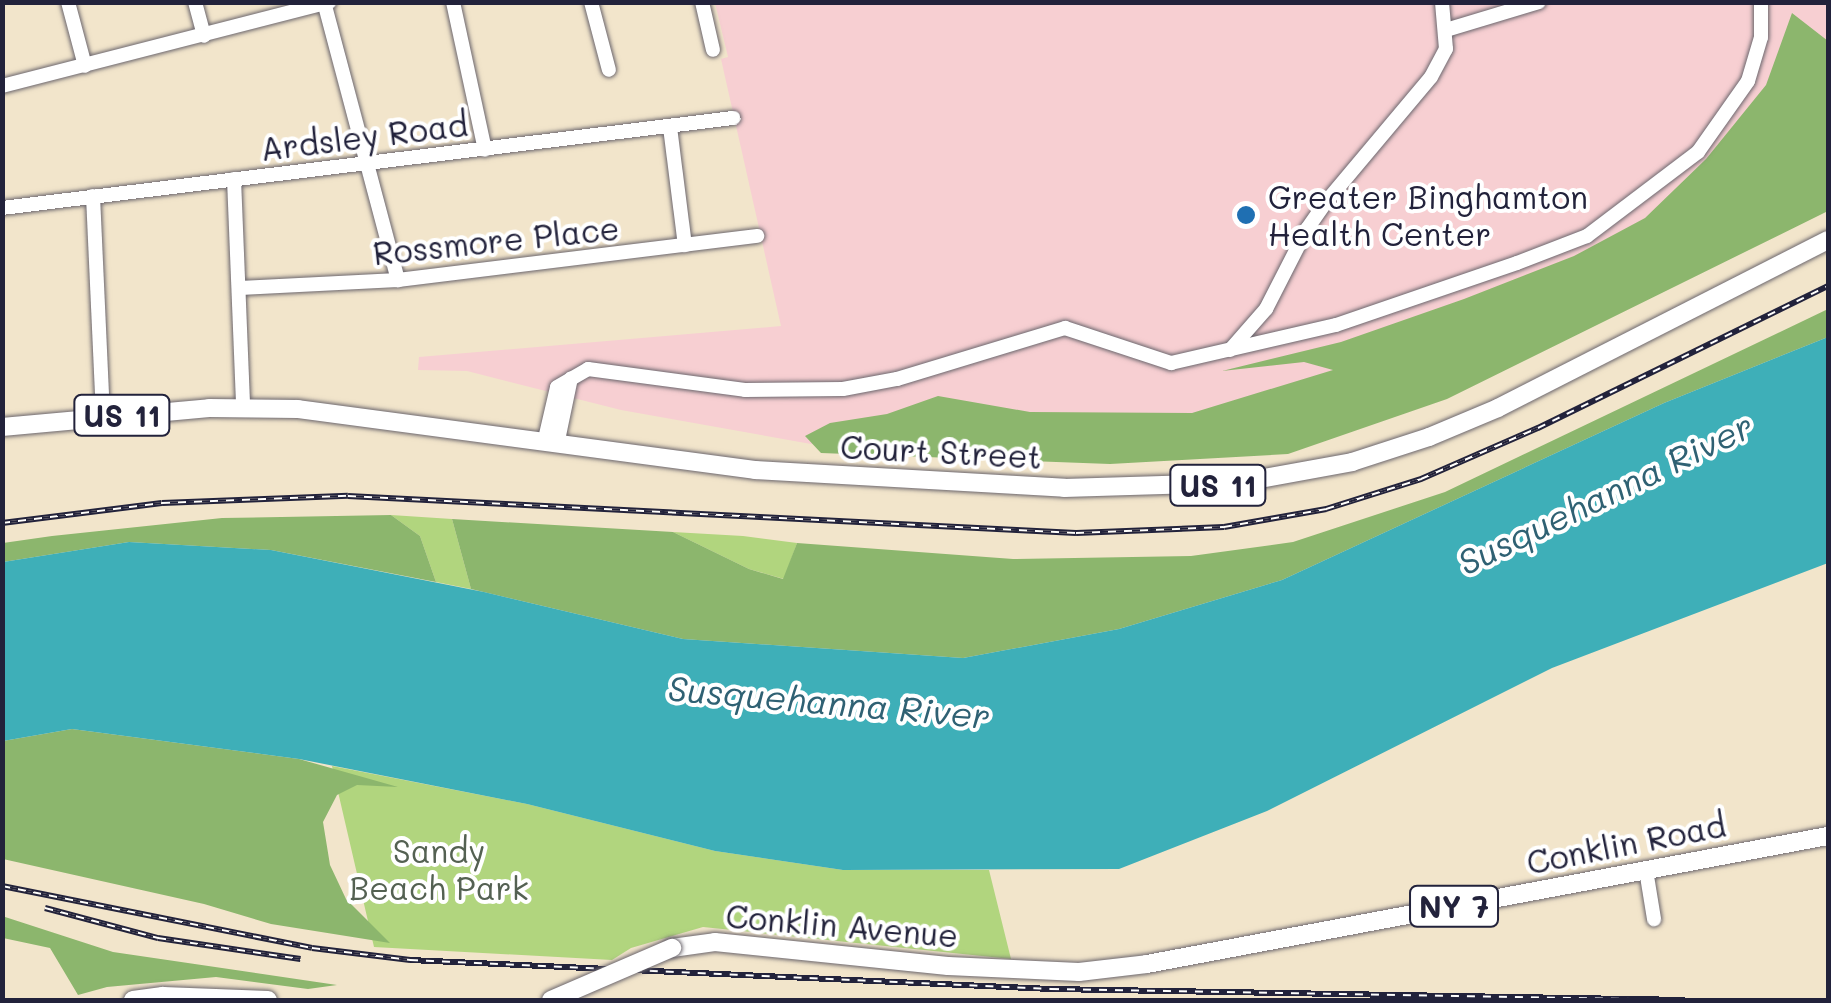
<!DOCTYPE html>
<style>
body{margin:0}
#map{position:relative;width:1831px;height:1003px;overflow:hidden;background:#f2e5cb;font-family:Mali,sans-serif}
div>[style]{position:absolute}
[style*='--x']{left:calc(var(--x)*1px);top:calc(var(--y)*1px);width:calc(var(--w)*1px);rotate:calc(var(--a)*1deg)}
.built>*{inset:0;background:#f7cfd2}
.green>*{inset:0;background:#b1d57e}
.forest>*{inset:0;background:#8cb66d}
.water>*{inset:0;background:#3eafb8}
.roads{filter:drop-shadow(0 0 2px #6b666d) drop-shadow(0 0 2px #6b666d)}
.minor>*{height:14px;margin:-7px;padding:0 7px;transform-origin:7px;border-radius:7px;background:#fff}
.major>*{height:18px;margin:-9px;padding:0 9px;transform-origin:9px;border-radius:9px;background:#fff}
.rail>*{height:6px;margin-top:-3px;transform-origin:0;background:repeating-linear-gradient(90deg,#fff 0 8px,#22223b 0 16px);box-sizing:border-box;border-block:2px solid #22223b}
.bridges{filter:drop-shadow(0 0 2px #6b666d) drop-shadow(0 0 2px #6b666d)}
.major-bridge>*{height:18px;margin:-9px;padding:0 9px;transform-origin:9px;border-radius:9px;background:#fff}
.dots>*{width:28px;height:28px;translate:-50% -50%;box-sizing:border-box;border:5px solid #fff;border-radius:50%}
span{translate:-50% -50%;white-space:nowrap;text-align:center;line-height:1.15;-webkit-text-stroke:8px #fff;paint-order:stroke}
.shield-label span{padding:2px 8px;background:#fff;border:2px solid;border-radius:8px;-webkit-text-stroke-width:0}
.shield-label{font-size:30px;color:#22223b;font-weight:700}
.street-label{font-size:32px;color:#22223b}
.poi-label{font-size:32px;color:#22223b}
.left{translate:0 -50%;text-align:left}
.park-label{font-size:32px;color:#546152}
.water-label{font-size:35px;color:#2f6173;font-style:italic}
.frame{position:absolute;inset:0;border:5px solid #22223b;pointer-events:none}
</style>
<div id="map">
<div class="built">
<div style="clip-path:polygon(715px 3px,1828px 3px,1828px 178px,1160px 446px,811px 444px,621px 410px,467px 371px,418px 370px,419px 357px,781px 326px,721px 59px,728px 57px)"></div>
</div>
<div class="green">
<div style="clip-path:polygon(391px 515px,452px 519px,471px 589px,436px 582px,420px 536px)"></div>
<div style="clip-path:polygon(673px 532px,743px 536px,797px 543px,784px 579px,749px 569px)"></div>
<div style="clip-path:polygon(332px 766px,527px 804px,715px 851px,843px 870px,989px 870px,1011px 959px,703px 927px,631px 948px,612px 960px,374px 947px)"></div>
</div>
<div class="forest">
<div style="clip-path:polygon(1792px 13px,1828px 41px,1828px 211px,1447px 399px,1288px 454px,1110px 464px,821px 453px,805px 436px,830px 423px,887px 414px,938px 396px,1030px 412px,1192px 413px,1333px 370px,1304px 362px,1222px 371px,1341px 342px,1464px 299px,1574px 256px,1645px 218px,1706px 159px,1766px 85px)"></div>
<div style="clip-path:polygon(1828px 309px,1828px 337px,1664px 403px,1282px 580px,1119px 629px,963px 658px,683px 639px,471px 589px,452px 519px,673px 532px,749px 569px,783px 579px,797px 543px,1013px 559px,1191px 556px,1293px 542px,1445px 492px)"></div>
<div style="clip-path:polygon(391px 515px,420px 536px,436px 582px,271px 550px,129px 542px,3px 562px,3px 543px,52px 536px,222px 518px)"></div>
<div style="clip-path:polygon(72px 729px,299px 759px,398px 787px,357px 785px,337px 795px,323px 822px,330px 865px,346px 899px,390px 943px,271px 924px,204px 904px,3px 859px,3px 741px)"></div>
<div style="clip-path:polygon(2px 916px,113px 952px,337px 985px,308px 989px,216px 977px,107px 987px,78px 995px,50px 948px,3px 938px)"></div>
</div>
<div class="water">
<div style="clip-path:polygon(1828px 337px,1828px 563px,1552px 668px,1267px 811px,1119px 869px,843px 870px,715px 851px,527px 804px,299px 759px,72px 729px,3px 741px,3px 562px,129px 542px,271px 550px,484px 592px,683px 639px,963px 658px,1119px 629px,1282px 580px,1664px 403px)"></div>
</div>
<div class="roads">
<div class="minor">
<div style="--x:68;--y:2;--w:66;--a:75.1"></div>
<div style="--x:195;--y:2;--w:35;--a:75"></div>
<div style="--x:324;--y:2;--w:288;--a:75.1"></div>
<div style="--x:453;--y:2;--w:151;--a:77.8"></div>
<div style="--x:591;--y:2;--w:70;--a:75.2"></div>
<div style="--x:702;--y:2;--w:49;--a:77.1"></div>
<div style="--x:1446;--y:30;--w:97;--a:-16.8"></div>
<div style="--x:2;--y:86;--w:338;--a:-14.4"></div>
<div style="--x:670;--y:127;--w:119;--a:82.8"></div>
<div style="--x:234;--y:179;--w:228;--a:87.7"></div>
<div style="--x:93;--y:196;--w:221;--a:87.4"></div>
<div style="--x:2;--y:208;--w:737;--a:-7.02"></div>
<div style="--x:240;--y:288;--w:158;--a:-2.9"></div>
<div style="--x:398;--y:280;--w:362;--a:-7"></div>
<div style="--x:1230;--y:350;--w:55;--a:-48.7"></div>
<div style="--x:1266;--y:309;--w:90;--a:-62.9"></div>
<div style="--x:1307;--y:229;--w:33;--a:-55"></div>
<div style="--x:1326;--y:202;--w:163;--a:-50"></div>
<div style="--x:1431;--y:77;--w:32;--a:-62"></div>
<div style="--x:1446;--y:49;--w:47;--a:-94.9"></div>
<div style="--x:544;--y:443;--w:57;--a:-76.9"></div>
<div style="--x:557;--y:387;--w:36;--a:-30"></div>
<div style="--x:588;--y:369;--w:158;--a:7.6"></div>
<div style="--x:745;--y:390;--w:98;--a:-0.6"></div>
<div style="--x:843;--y:389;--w:55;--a:-10.5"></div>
<div style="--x:897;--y:379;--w:176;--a:-16.9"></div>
<div style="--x:1065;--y:328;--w:112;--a:18.3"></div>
<div style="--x:1171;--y:363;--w:169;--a:-13"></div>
<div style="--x:1336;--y:325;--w:191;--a:-18.9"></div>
<div style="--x:1517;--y:263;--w:75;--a:-21.1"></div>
<div style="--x:1587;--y:236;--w:139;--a:-37.1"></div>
<div style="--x:1698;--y:152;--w:87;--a:-54.8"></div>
<div style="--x:1748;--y:81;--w:46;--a:-73.5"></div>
<div style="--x:1761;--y:37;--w:35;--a:-90"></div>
<div style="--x:557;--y:445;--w:68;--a:-78.2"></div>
<div style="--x:1646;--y:870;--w:50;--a:80.7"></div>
</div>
<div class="major">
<div style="--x:2;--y:427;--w:208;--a:-5.2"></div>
<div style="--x:209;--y:408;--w:89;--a:0.6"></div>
<div style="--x:298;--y:409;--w:461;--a:7.6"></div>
<div style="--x:755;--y:470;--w:310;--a:3.3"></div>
<div style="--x:1064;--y:488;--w:173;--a:-1.7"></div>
<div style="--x:1237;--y:483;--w:117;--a:-10.3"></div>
<div style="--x:1352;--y:462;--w:81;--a:-18"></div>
<div style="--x:1429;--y:437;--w:75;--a:-22.8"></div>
<div style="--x:1498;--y:408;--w:370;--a:-27"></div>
<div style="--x:672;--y:948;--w:43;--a:-7.9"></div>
<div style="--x:715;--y:942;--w:234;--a:5.9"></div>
<div style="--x:948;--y:966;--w:131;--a:2.6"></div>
<div style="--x:1079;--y:972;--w:68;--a:-6.7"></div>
<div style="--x:1147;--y:964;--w:693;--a:-10.65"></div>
<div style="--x:133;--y:1000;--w:30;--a:-8"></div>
<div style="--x:163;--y:996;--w:105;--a:2.2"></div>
</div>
</div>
<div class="rail">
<div style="--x:2;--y:523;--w:161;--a:-7.1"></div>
<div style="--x:162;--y:503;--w:186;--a:-2.2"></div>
<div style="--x:348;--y:496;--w:729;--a:2.91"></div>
<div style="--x:1076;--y:533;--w:148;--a:-2.3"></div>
<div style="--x:1224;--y:527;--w:104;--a:-10"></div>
<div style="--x:1326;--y:509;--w:100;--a:-17.5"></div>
<div style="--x:1421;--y:479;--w:128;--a:-23.6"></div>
<div style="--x:1538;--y:428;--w:323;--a:-26.1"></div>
<div style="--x:2;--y:886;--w:316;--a:11.3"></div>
<div style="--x:312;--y:948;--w:99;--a:7"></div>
<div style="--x:410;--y:960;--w:642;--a:2.59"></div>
<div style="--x:1051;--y:989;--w:634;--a:0.99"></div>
<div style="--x:45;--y:908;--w:117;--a:14.9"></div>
<div style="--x:158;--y:938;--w:144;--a:8.4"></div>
</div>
<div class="bridges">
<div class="major-bridge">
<div style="--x:551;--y:1000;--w:132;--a:-23.3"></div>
</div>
</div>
<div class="dots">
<div style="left:1246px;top:215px;background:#1f6fb2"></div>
</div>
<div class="shield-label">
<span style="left:122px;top:415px">US 11</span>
<span style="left:1218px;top:485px">US 11</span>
<span style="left:1454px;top:906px">NY 7</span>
</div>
<div class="street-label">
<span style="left:364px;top:136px;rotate:-7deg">Ardsley Road</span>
<span style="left:496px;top:240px;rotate:-6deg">Rossmore Place</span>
<span style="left:941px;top:451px;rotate:3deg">Court Street</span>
<span style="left:1626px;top:843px;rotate:-11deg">Conklin Road</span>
<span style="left:842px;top:925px;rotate:5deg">Conklin Avenue</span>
</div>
<div class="poi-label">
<span class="left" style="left:1268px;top:215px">Greater Binghamton<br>Health Center</span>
</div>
<div class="park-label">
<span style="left:439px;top:869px">Sandy<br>Beach Park</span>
</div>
<div class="water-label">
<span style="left:1605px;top:493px;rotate:-26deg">Susquehanna River</span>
<span style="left:829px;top:701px;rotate:5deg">Susquehanna River</span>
</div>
<div class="frame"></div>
</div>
